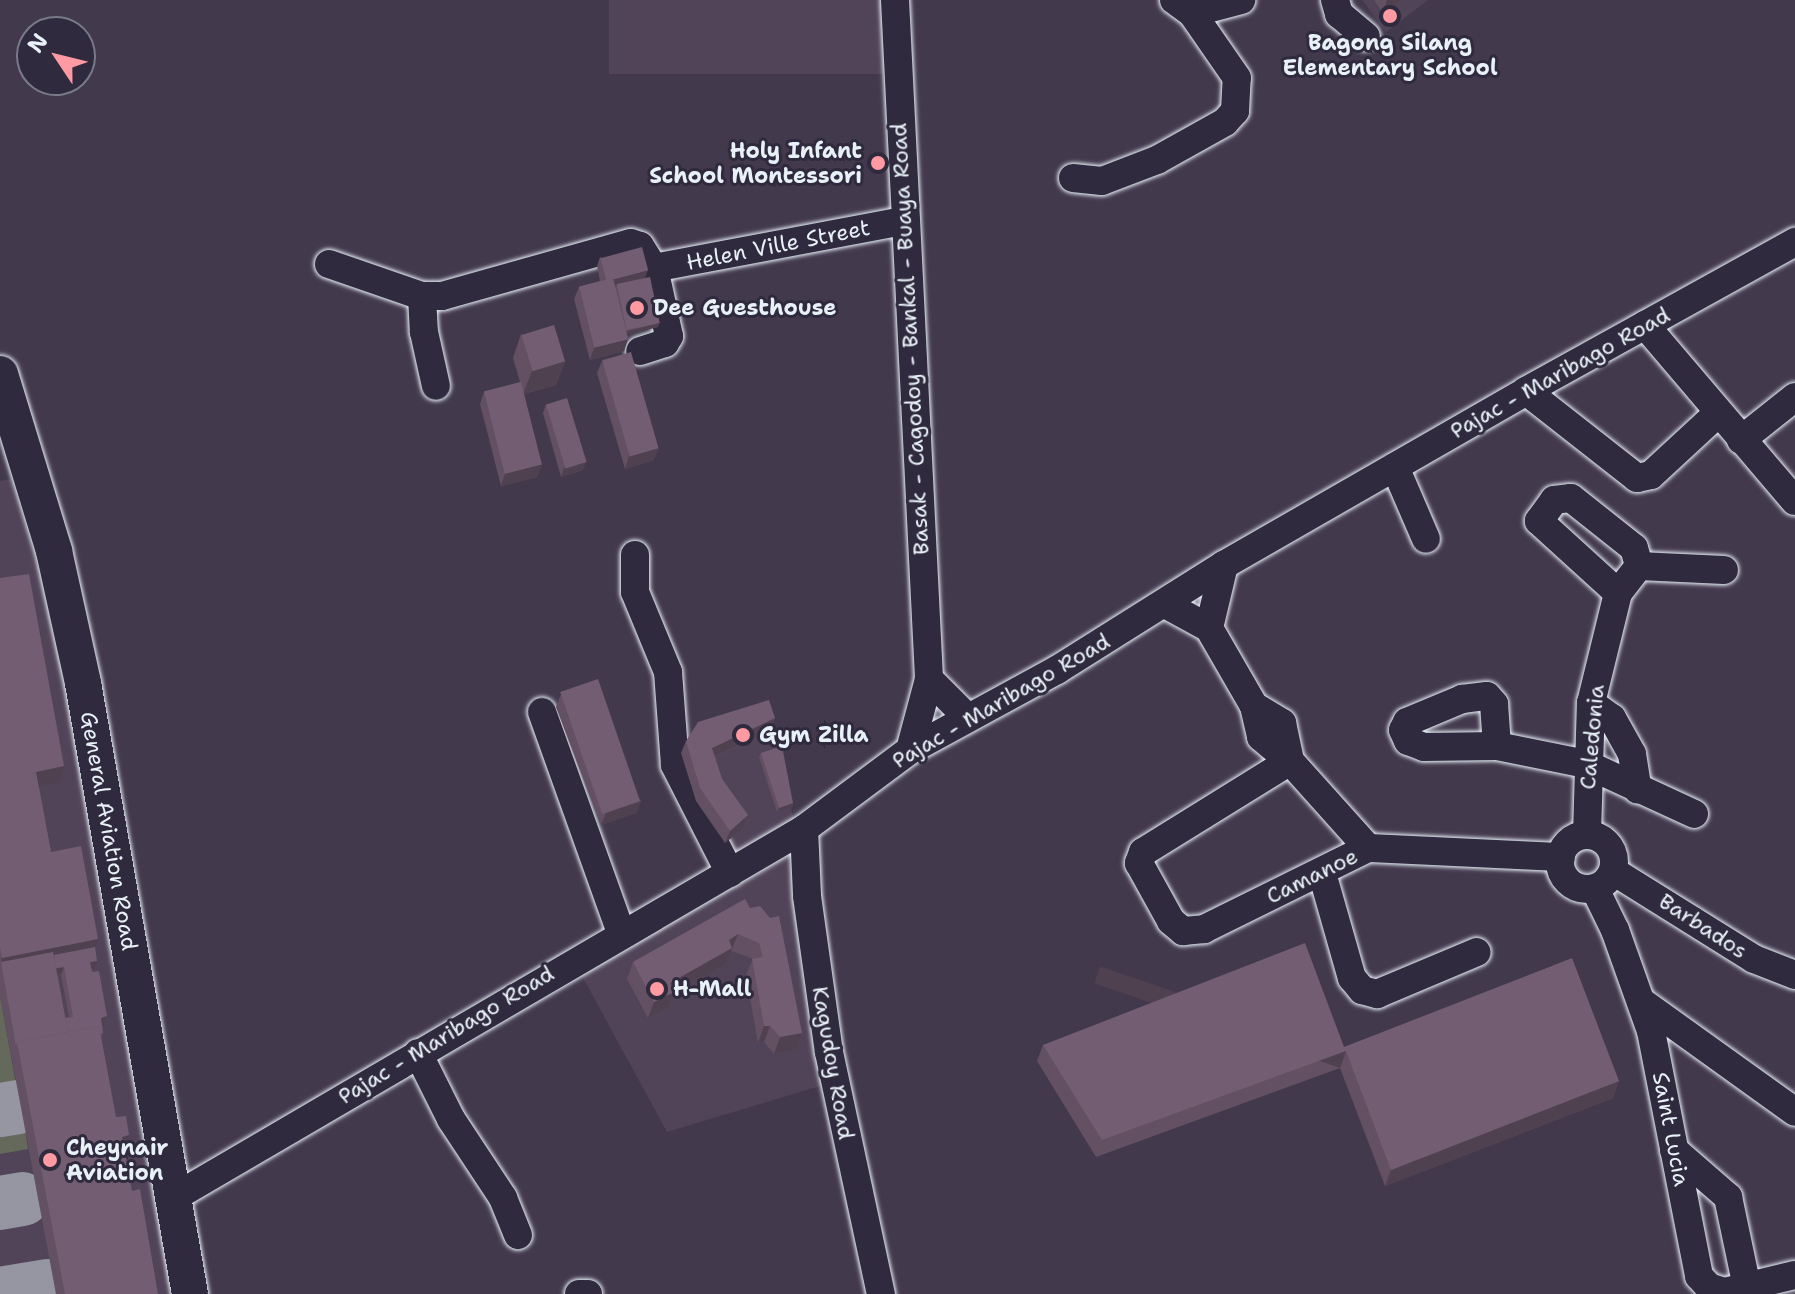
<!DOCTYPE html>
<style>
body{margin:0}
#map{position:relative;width:1795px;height:1294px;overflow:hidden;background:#43394d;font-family:"Shantell Sans",sans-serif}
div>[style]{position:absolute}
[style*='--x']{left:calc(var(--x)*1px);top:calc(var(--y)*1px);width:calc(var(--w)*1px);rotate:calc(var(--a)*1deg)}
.built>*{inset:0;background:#514458;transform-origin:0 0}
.green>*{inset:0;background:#65695b}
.taxiway>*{height:54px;margin:-27px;padding:0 27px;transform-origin:27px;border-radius:27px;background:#9695a2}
.roads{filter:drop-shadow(0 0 2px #e8f1f8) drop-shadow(0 0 2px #e8f1f8)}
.minor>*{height:28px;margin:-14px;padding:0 14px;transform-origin:14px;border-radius:14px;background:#2f2a3d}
.minor>.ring{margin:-14px;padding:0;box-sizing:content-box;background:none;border:28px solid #2f2a3d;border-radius:50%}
.major>*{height:36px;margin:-18px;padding:0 18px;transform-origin:18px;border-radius:18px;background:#2f2a3d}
.wall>*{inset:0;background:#635063}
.shaded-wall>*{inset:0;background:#504150;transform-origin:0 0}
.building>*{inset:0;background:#735d73;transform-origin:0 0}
.dots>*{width:22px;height:22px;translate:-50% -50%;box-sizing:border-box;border:4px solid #2f2a3d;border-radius:50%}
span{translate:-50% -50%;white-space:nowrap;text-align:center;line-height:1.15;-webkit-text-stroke:6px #2f2a3d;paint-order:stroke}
.poi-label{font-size:22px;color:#e8f1f8;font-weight:700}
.right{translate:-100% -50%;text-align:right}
.left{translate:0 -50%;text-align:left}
.street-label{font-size:22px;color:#e8f1f8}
.north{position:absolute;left:16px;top:16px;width:80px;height:80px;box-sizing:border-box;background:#2f2a3d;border:2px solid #797a88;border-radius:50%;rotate:305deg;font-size:22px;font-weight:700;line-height:32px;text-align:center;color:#e8f1f8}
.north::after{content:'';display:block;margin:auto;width:28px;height:36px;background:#ff9aa2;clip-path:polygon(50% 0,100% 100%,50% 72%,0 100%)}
</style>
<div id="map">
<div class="built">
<div style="left:609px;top:0;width:276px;height:74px"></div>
<div style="clip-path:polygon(1362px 0,1428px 0,1386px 32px)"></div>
<div style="clip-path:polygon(11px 479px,58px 634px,174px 1294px,0 1294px,0 481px)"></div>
<div style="clip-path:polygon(770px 731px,780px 751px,794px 823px,729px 860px,693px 734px)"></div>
<div style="clip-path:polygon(792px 854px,833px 1082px,667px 1132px,581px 974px)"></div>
</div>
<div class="green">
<div style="clip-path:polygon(0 996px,18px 1095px,0 1099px)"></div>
<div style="clip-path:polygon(23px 1118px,28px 1149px,0 1154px,0 1122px)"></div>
</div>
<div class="taxiway">
<div style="--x:0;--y:1110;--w:19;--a:-9"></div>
<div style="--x:0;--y:1203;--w:23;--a:-10"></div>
<div style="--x:0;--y:1294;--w:49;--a:-9.5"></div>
</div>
<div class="roads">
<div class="minor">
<div style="--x:895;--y:0;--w:680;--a:87.13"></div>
<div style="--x:929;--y:679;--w:73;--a:105"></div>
<div style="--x:1174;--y:0;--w:22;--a:36"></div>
<div style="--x:1192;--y:13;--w:51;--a:-14.9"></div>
<div style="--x:1335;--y:0;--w:15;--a:74"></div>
<div style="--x:1339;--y:14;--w:35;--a:40"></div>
<div style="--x:1073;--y:178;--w:29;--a:6"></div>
<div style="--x:1102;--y:181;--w:59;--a:-20.9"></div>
<div style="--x:1157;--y:160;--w:78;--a:-29.2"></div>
<div style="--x:1225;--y:122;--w:15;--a:-48"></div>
<div style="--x:1235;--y:111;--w:33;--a:-87"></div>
<div style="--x:1237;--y:78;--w:79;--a:-124.7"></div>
<div style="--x:329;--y:264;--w:98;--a:19"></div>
<div style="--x:422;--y:296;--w:20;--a:0"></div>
<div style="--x:442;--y:296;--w:196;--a:-15.7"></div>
<div style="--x:631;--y:243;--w:9;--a:18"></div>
<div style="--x:640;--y:246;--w:26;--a:58"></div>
<div style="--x:654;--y:268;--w:70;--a:77.6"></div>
<div style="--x:669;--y:336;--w:8;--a:120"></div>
<div style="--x:665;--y:343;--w:26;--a:162"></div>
<div style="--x:654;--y:268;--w:253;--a:-10.7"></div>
<div style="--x:422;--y:296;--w:36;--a:87"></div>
<div style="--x:424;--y:332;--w:55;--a:77.5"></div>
<div style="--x:1645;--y:325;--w:231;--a:49.6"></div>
<div style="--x:1526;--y:391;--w:141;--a:38.1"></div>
<div style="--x:1637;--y:478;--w:14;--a:-12"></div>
<div style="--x:1651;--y:475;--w:91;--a:-42.8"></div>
<div style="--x:1741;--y:440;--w:69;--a:-38.5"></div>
<div style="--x:1395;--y:467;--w:78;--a:66.7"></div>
<div style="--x:1571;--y:498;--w:80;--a:38.4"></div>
<div style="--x:1634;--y:548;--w:19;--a:74"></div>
<div style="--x:1639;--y:566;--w:34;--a:128"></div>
<div style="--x:1618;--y:593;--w:107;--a:-137.7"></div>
<div style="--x:1539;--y:521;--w:26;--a:-54"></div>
<div style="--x:1554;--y:500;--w:17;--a:-7"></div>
<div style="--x:635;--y:555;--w:37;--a:90"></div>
<div style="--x:635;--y:592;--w:87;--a:67.6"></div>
<div style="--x:668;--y:672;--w:93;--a:85.7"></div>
<div style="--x:675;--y:765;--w:121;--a:63"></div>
<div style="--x:1639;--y:566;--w:85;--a:2.7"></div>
<div style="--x:1165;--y:604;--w:50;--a:28.6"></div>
<div style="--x:1209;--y:628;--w:90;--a:60"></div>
<div style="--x:1254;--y:706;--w:32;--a:77"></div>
<div style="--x:1261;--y:737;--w:38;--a:40"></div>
<div style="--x:1290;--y:761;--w:117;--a:48.1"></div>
<div style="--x:1209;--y:628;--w:65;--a:-76.6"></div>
<div style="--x:929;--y:679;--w:54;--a:45"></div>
<div style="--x:1487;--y:696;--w:11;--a:49"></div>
<div style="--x:1494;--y:704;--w:42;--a:85.9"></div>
<div style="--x:1497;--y:746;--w:73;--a:179.2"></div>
<div style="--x:1424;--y:747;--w:17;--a:-159"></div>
<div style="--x:1408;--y:741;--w:12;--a:-114"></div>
<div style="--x:1403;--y:730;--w:9;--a:-63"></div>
<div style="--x:1407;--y:722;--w:60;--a:-22.7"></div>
<div style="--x:1462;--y:699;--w:25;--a:-7"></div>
<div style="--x:1591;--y:703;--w:26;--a:36"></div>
<div style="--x:1612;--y:718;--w:41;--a:60.9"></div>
<div style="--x:1632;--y:754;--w:36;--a:81"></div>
<div style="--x:1254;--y:706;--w:33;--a:31"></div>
<div style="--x:1282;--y:723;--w:39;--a:78"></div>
<div style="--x:542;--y:712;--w:235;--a:70.3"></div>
<div style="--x:1497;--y:746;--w:91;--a:11.4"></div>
<div style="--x:1586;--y:764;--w:119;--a:24.8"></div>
<div style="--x:1290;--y:761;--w:173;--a:148.2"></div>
<div style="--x:1143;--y:852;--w:12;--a:110"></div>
<div style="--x:1139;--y:863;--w:66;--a:61.1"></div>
<div style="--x:1171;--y:921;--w:16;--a:40"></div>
<div style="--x:1183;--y:931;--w:21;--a:-5"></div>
<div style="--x:1204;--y:929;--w:183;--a:-26.3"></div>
<div style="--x:804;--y:829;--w:67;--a:87.4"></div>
<div style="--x:807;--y:896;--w:158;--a:82"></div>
<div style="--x:829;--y:1052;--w:248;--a:77.9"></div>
<div class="ring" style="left:1560px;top:835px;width:26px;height:26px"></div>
<div style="--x:1587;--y:835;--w:132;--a:-88.3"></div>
<div style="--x:1591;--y:703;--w:113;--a:-76.2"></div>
<div style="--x:1368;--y:848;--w:193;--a:2.7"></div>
<div style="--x:1613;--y:871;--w:166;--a:32"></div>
<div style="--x:1754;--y:959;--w:44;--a:21.3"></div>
<div style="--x:1322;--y:873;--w:109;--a:74.1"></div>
<div style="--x:1352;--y:978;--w:16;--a:50"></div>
<div style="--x:1362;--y:990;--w:16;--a:15"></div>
<div style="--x:1377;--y:994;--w:108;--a:-22.8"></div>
<div style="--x:1595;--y:889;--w:46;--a:64"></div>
<div style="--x:1615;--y:930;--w:107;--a:70.4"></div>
<div style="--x:1651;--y:1031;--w:250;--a:78.9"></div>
<div style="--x:1699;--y:1276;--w:15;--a:48"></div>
<div style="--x:1709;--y:1287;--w:16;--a:18"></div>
<div style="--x:1724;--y:1292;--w:73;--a:-13.5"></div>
<div style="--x:1642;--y:1002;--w:188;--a:35.7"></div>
<div style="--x:418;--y:1053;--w:74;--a:63.4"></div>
<div style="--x:451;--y:1119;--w:95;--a:56.6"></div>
<div style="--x:503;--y:1198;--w:40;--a:68"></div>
<div style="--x:1674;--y:1150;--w:72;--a:41"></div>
<div style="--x:1728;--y:1197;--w:92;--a:78.1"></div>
<div style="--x:173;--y:1198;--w:731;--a:-30.32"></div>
<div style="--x:804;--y:829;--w:132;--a:-36.7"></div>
<div style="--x:910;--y:750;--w:167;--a:-28.6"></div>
<div style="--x:1057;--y:670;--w:197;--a:-32.2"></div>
<div style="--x:1224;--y:565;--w:349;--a:-29.9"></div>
<div style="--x:1526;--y:391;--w:308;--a:-29"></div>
<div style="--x:579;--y:1294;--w:9;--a:0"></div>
</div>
<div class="major">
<div style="--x:0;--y:374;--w:185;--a:73"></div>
<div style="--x:54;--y:551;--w:135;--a:77.6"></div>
<div style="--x:83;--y:683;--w:620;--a:80.07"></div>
</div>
</div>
<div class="wall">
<div style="clip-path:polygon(1374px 0,1401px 0,1383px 13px)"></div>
<div style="clip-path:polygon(600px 257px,645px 278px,658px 327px,627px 334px,624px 351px,590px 360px,574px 299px,579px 287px,600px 281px,597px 266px)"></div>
<div style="clip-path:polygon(521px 334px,565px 361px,556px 385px,524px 394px,542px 464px,537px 477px,501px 486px,480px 404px,484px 392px,520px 382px,513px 358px)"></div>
<div style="clip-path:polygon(602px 361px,654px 460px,625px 469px,597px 373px)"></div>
<div style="clip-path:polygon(546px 404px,583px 470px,561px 477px,543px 413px)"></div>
<div style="clip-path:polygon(evenodd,0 578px,58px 783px,39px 786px,51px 852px,95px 948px,94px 969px,92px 969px,107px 1016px,104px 1025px,102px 1025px,103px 1033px,101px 1038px,116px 1117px,124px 1149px,132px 1191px,158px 1294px,56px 1294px,0 996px,0 578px,61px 975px,69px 1017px,65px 1018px,58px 976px,61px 975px)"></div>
<div style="clip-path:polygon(561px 694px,641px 801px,636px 813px,601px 825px,556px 707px)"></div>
<div style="clip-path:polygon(775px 718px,770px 731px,715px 757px,722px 779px,748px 815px,743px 828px,725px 843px,696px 801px,681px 753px,686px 741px)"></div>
<div style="clip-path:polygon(761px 753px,793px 803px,792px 807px,777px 812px,759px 757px)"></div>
<div style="clip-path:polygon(745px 899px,802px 1033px,797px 1049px,774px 1054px,764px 1042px,758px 1043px,746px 975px,753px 959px,732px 951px,731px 952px,726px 964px,673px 994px,668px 1008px,648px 1018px,627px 979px,633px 962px)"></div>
<div style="clip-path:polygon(1043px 1045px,1344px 1047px,1619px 1081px,1613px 1098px,1385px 1186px,1340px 1068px,1096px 1157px,1037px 1061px)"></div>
</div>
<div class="shaded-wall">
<div style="clip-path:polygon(1388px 0,1401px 0,1383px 13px,1387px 0)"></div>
<div style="clip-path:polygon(648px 270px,645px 279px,602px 289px,605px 281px)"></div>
<div style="clip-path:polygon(660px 323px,658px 327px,626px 335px,627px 331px)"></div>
<div style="clip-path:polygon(628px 339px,624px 351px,590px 360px,594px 348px)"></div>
<div style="clip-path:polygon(565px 361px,556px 385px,523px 394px,532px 371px)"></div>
<div style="clip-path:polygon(659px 448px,654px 460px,625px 469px,629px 456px)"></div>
<div style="clip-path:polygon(586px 462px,583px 470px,561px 477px,564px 468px)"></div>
<div style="clip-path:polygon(542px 464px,537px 477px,501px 486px,505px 474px)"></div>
<div style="clip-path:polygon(775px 718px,770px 731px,707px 760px,712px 748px)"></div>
<div style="clip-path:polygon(64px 766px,58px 783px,30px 788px,36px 772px)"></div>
<div style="clip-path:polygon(641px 801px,636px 813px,601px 825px,606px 813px)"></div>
<div style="clip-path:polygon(793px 803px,792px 807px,777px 812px,779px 808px)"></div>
<div style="clip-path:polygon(748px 815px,743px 828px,725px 843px,730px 831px)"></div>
<div style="clip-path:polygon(738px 934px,726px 964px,673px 994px,668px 1008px,648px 1018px,654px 1002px,670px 983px,729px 940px)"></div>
<div style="clip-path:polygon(98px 939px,92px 955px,1px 962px,2px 958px)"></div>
<div style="clip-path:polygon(97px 961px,94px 969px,87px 970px,90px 962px)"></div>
<div style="clip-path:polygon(64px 967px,61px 975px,51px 977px,54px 969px)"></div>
<div style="clip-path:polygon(107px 1016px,104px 1025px,98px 1026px,101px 1018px)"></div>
<div style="clip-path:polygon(764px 1026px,770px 1026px,764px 1042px,758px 1043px)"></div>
<div style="clip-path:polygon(802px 1033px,797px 1049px,774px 1054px,780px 1037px)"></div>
<div style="left:1346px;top:1051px;width:18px;height:260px;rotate:109deg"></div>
<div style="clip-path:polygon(1619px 1081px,1613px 1098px,1385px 1186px,1391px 1170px)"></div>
<div style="clip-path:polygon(129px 1135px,123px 1152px,122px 1137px)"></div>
</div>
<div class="building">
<div style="left:642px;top:247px;width:24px;height:43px;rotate:75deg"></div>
<div style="left:650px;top:277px;width:47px;height:34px;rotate:78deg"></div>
<div style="left:613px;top:278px;width:63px;height:35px;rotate:76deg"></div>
<div style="left:554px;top:325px;width:38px;height:34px;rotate:73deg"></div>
<div style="left:631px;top:352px;width:100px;height:30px;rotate:74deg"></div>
<div style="left:521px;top:382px;width:85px;height:38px;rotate:76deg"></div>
<div style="left:567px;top:398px;width:67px;height:22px;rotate:73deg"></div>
<div style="clip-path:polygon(29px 574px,64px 766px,36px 772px,51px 852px,81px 846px,98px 939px,2px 958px,0 947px,0 578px)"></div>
<div style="left:598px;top:679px;width:129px;height:40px;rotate:71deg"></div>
<div style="clip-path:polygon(769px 700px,775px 718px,712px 748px,722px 779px,748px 815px,730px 831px,700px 788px,686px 741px,698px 722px)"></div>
<div style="clip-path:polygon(782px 746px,793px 803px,779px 808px,761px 753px)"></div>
<div style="clip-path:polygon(745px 899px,750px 908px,760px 906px,770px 918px,779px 916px,802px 1033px,780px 1037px,770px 1026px,764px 1026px,752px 959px,763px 957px,759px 943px,738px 934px,729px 940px,732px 948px,670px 983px,674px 992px,654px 1002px,633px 962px)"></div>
<div style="clip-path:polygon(1305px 943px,1344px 1047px,1572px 958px,1619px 1081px,1391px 1170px,1346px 1051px,1102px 1140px,1043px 1045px)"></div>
<div style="clip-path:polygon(95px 947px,97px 961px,90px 962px,92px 972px,99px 971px,107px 1016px,101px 1018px,103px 1033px,100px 1033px,99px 1026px,68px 1032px,65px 1018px,73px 1017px,64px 967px,56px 968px,54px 955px)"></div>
<div style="clip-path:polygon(53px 952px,68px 1032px,17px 1042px,16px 1046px,1px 962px)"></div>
<div style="clip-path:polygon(99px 1026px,116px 1117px,126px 1116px,129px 1135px,122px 1137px,132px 1191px,140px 1189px,158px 1294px,65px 1294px,17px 1042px)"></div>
</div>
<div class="dots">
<div style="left:1390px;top:16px;background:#ff9aa2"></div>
<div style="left:878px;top:163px;background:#ff9aa2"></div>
<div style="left:637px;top:308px;background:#ff9aa2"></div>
<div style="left:743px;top:735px;background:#ff9aa2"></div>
<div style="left:657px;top:989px;background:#ff9aa2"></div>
<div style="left:50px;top:1160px;background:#ff9aa2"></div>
</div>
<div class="poi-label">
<span style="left:1390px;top:55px">Bagong Silang<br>Elementary School</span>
<span class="right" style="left:862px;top:163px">Holy Infant<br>School Montessori</span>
<span class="left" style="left:653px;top:308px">Dee Guesthouse</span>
<span class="left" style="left:759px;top:735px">Gym Zilla</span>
<span class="left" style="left:673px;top:989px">H-Mall</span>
<span class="left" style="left:66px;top:1160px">Cheynair<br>Aviation</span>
</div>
<div class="street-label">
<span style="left:778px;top:245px;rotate:-11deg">Helen Ville Street</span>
<span style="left:910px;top:339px;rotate:-93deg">Basak - Cagodoy - Bankal - Buaya Road</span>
<span style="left:1560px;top:373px;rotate:-29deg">Pajac - Maribago Road</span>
<span style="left:1001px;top:701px;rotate:-30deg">Pajac - Maribago Road</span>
<span style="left:1592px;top:737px;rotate:-85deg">Caledonia</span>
<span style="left:109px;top:831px;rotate:80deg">General Aviation Road</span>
<span style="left:1312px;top:876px;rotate:-26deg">Camanoe</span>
<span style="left:1703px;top:926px;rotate:33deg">Barbados</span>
<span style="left:446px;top:1035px;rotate:-31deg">Pajac - Maribago Road</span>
<span style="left:833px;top:1063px;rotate:80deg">Kagudoy Road</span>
<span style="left:1671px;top:1129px;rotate:79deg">Saint Lucia</span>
</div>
<div class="north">N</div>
</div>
